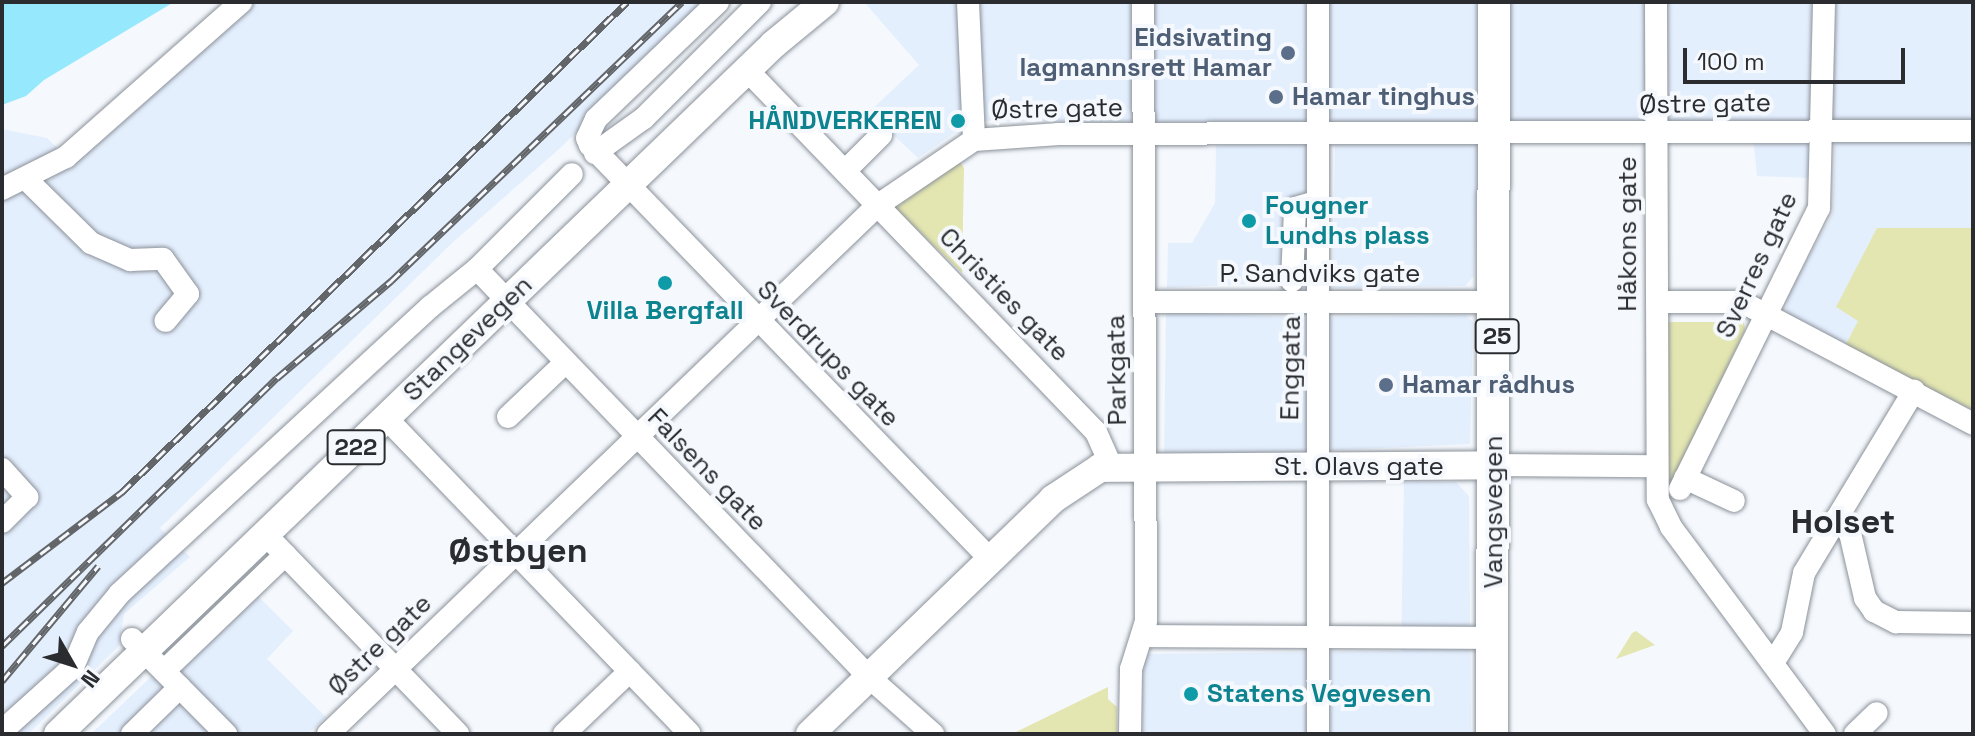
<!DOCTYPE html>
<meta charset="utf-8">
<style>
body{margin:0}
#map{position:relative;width:1975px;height:736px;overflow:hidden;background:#f5f9fe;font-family:"Space Grotesk",sans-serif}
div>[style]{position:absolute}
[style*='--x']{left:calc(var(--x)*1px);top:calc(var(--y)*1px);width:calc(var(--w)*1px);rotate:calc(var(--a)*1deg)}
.built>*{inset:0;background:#e4effe}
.green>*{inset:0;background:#e3e6b0}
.water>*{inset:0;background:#96e8fc}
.roads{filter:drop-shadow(0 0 2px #8b9199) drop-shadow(0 0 2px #8b9199)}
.minor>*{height:22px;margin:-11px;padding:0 11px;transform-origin:11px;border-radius:11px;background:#fff}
.major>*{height:28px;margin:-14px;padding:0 14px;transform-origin:14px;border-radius:14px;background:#fff}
.highway>*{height:32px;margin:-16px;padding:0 16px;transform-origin:16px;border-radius:16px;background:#fff}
.rail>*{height:7px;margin-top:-3.5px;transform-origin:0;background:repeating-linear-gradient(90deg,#f5f9fe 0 12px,#636669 0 24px);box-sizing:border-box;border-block:2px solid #636669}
.dots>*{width:22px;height:22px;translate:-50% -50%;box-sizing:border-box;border:4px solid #f5f9fe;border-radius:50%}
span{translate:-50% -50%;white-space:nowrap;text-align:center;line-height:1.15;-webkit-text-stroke:8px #f5f9fe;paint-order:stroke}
.shield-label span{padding:2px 6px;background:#f5f9fe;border:2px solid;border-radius:6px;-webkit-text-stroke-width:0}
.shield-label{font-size:24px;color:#2a2c2f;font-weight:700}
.service-label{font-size:26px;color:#4e5e75;font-weight:700}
.right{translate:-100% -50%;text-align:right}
.left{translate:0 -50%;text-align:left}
.street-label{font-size:26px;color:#2a2c2f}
.culture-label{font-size:26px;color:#0d838f;font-weight:700}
.district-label{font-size:34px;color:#2a2c2f;font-weight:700}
.frame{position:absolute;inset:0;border:4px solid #2a2c2f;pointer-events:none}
.north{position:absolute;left:32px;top:624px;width:80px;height:80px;-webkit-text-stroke:6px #f5f9fe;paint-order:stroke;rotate:129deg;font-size:22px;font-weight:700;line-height:32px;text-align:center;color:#2a2c2f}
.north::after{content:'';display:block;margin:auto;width:28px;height:36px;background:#2a2c2f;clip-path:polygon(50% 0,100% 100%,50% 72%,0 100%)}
.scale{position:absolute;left:1683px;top:48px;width:222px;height:36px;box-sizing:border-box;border:4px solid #2a2c2f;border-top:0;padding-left:10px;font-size:24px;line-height:28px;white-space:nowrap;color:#2a2c2f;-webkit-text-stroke:6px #f5f9fe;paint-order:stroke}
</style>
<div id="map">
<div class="built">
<div style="clip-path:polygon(252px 2px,711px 2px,558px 150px,451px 244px,160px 528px,190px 557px,124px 614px,119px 646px,28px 734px,2px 734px,2px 129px,47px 138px,71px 161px)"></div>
<div style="clip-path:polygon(864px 2px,1973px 2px,1973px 131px,1810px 134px,1809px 178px,1757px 176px,1753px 135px,1471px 124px,985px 121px,956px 132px,918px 158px,869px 112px,919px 65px)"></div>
<div style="clip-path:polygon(1479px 138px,1474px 276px,1465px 286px,1333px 288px,1335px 143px)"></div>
<div style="clip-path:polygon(1835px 139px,1973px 141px,1973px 427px,1785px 326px,1788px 294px,1833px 213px)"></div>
<div style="clip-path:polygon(1310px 144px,1309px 190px,1291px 201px,1286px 282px,1167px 288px,1168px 243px,1192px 243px,1215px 203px,1216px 145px)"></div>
<div style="clip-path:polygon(1166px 311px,1301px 318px,1466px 315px,1473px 322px,1470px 444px,1164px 458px)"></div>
<div style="clip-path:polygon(1404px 482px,1456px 482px,1469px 496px,1471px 734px,1143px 734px,1143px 662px,1149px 654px,1401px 651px)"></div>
<div style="clip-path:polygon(247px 585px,293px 631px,267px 659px,326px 717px,308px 734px,91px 734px)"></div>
</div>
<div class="green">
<div style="clip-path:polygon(960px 162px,964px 168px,962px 273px,895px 208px)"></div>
<div style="clip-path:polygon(1877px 228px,1973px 228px,1973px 410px,1844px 348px,1858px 321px,1836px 307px)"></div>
<div style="clip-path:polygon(1665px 322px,1744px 322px,1745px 330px,1674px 481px,1669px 481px)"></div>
<div style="clip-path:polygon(1636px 631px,1655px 645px,1616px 659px,1632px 633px)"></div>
<div style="clip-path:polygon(1108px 687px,1108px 699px,1117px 707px,1117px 734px,1012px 734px)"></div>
</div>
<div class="water">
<div style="clip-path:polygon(2px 2px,174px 2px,44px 80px,26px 96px,2px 105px)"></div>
</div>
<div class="roads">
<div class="minor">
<div style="--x:718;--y:2;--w:169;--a:136.2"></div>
<div style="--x:596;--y:119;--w:21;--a:115"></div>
<div style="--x:587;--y:138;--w:8;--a:67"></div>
<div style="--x:590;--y:145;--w:578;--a:45.98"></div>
<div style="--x:968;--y:2;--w:138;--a:87.5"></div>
<div style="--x:1318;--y:2;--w:732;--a:90"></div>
<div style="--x:1656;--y:2;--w:498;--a:89.8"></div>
<div style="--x:1658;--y:500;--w:30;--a:64"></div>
<div style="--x:1671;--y:527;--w:258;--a:53.4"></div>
<div style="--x:747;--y:70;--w:503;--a:46.05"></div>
<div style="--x:1096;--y:432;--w:37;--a:66"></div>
<div style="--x:595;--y:153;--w:60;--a:-35.5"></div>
<div style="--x:644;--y:118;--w:164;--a:-45"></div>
<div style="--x:845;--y:171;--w:51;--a:-45"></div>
<div style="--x:26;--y:179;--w:91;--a:44.6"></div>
<div style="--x:91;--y:243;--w:43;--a:23.6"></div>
<div style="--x:130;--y:260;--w:33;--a:-2"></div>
<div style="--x:163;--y:259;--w:43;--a:54.5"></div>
<div style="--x:188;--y:294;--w:35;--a:130"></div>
<div style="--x:2;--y:189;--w:72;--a:-26.6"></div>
<div style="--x:66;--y:157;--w:234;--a:-41.5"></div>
<div style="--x:477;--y:269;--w:566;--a:46.15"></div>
<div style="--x:869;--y:677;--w:86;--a:41.7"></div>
<div style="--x:1292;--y:281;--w:73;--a:-87.6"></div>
<div style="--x:1295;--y:208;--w:25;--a:-16"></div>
<div style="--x:1144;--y:302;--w:353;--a:0"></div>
<div style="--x:1657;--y:302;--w:85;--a:0"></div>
<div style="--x:1742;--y:302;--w:261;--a:27.8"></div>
<div style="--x:508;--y:417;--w:79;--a:-43.5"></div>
<div style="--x:386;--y:418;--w:438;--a:46.1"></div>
<div style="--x:1494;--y:465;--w:162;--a:0.4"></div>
<div style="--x:2;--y:469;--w:38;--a:48"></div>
<div style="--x:27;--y:497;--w:35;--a:135"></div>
<div style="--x:1685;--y:478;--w:54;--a:25.1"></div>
<div style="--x:1680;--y:489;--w:313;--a:-63.7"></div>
<div style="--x:1819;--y:208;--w:206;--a:-88.6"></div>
<div style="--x:1836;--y:519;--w:20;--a:45"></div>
<div style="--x:1850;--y:533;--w:67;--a:77"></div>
<div style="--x:1865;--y:598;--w:16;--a:55"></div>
<div style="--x:1874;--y:611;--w:25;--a:27"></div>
<div style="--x:1896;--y:622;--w:77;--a:0.7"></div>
<div style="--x:265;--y:534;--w:278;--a:46"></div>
<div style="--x:1142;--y:636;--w:352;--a:0.3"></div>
<div style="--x:132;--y:639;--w:134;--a:45.3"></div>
<div style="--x:1773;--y:663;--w:36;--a:-58"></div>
<div style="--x:1792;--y:632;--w:60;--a:-78.5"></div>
<div style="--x:1804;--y:573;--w:213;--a:-58.9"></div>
<div style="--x:164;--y:671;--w:168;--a:-43.8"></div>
<div style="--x:2;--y:731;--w:96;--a:-42"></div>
<div style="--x:73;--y:667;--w:38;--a:-67"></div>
<div style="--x:88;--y:632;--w:50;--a:-50.6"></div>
<div style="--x:120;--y:593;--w:422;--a:-42.7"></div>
<div style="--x:430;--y:307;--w:60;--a:-39"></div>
<div style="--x:477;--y:269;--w:134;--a:-45"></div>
<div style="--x:132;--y:734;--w:67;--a:-44.4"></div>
<div style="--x:328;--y:734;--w:763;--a:-43.89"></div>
<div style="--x:878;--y:205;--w:116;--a:-34.1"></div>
<div style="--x:974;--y:140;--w:85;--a:-4"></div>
<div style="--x:1059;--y:134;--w:914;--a:-0.19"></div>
<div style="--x:564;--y:734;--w:91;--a:-43.7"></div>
<div style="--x:1130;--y:734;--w:65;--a:-89.1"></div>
<div style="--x:1131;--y:669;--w:50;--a:-72.6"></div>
<div style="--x:1146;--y:621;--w:619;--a:-90.28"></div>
<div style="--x:1855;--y:734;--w:30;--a:-44"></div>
</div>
<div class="major">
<div style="--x:58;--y:734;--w:994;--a:-43.94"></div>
<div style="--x:774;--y:44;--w:66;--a:-39.5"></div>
<div style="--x:810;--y:734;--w:338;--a:-44"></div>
<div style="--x:1053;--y:499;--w:56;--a:-33.4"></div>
<div style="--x:1100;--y:468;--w:394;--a:-0.4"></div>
</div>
<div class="highway">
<div style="--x:1492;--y:734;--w:732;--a:-89.84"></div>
</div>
</div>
<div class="rail">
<div style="--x:2;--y:583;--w:151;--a:-37.2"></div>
<div style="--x:122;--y:492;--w:704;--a:-44.14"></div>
<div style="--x:2;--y:646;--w:384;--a:-44.3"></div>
<div style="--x:277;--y:378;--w:150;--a:-40.4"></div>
<div style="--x:391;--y:281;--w:403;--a:-43.8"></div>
<div style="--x:2;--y:681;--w:150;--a:-50.1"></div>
</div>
<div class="dots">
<div style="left:1288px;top:53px;background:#5c6f8a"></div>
<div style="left:1276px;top:97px;background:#5c6f8a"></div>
<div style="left:958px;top:121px;background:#0f9aa8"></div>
<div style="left:1249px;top:221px;background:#0f9aa8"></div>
<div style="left:665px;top:283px;background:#0f9aa8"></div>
<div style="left:1386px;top:385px;background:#5c6f8a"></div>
<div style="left:1191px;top:694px;background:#0f9aa8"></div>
</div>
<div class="shield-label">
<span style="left:1497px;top:336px">25</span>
<span style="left:356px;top:447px">222</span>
</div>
<div class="service-label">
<span class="right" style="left:1272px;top:53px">Eidsivating<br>lagmannsrett Hamar</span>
<span class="left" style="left:1292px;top:97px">Hamar tinghus</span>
<span class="left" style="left:1402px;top:385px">Hamar rådhus</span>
</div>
<div class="street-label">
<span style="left:1705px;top:104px;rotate:-1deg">Østre gate</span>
<span style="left:1057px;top:109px;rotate:-1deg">Østre gate</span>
<span style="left:1628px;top:234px;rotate:-90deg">Håkons gate</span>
<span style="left:1757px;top:265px;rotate:-65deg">Sverres gate</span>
<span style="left:1320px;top:274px">P. Sandviks gate</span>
<span style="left:1004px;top:295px;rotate:46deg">Christies gate</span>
<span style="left:468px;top:339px;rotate:-44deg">Stangevegen</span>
<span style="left:828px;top:354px;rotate:46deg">Sverdrups gate</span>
<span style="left:1291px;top:368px;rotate:-89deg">Enggata</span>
<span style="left:1117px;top:370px;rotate:-91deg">Parkgata</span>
<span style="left:1359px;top:467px">St. Olavs gate</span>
<span style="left:707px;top:470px;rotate:46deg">Falsens gate</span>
<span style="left:1494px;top:512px;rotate:-90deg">Vangsvegen</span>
<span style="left:380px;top:645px;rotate:-44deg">Østre gate</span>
</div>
<div class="culture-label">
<span class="right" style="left:942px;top:121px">HÅNDVERKEREN</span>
<span class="left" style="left:1265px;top:221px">Fougner<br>Lundhs plass</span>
<span style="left:665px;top:311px">Villa Bergfall</span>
<span class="left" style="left:1207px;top:694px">Statens Vegvesen</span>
</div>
<div class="district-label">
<span style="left:1843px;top:522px">Holset</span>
<span style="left:518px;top:551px">Østbyen</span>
</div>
<div class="frame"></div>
<div class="north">N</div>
<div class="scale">100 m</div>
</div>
